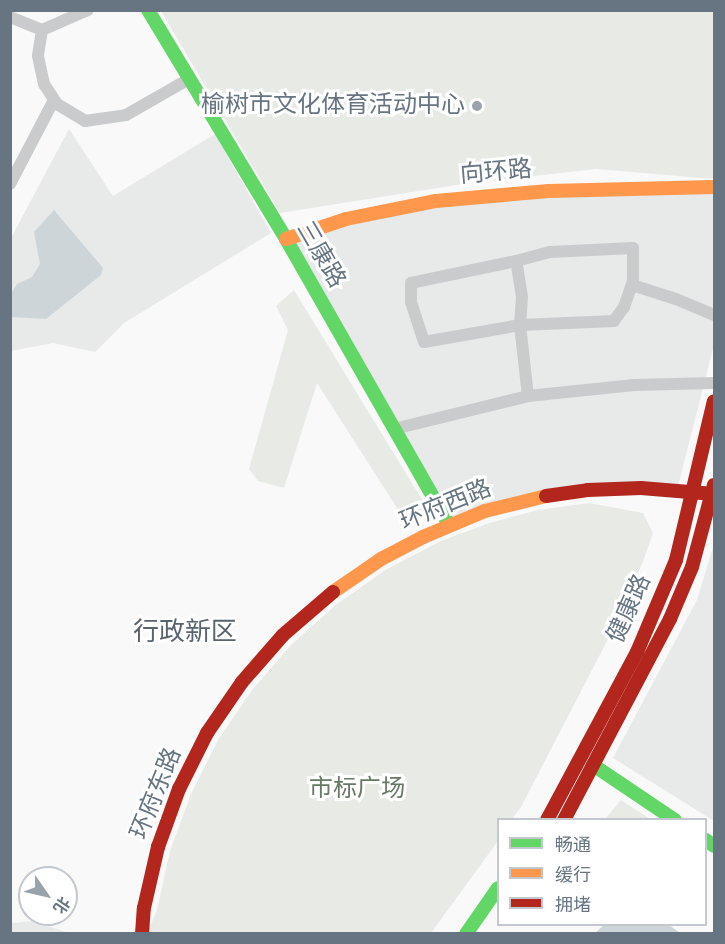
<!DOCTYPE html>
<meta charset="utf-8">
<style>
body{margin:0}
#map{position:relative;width:725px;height:944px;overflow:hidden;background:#f9f9f9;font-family:"Alegreya Sans","Noto Sans SC",sans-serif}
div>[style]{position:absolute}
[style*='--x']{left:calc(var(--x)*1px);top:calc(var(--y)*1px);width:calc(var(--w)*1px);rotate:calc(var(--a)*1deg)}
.built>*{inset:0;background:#e8e9e9}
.green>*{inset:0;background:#e8eae6}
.water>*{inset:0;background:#ced5d8}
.street>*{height:12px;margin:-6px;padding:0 6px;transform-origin:6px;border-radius:6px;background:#cacbcc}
.fast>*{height:14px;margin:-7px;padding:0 7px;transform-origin:7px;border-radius:7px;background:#63d668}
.slow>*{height:14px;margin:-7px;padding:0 7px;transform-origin:7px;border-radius:7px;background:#ff974d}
.jam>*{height:14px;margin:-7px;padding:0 7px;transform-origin:7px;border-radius:7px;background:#b3261e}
.dots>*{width:16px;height:16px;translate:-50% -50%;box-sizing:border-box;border:3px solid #fff;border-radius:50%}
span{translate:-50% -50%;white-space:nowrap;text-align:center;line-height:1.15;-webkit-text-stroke:6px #fff;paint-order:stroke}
.poi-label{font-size:24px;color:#667581}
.right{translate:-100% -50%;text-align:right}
.street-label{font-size:24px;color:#667581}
.park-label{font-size:24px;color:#687a65}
.neighbourhood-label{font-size:26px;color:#58636d}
.frame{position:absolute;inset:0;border:12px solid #667581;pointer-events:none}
.legend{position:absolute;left:497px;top:818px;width:210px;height:108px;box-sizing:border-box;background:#fff;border:2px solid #c2c8cd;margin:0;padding:8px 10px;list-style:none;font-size:18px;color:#667581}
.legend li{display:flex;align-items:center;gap:12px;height:30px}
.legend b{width:30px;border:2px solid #c2c8cd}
.north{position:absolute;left:18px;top:866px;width:60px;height:60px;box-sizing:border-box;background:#fff;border:2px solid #c2c8cd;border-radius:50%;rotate:124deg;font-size:16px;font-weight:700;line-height:24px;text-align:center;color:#667581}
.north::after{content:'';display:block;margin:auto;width:21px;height:27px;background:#99a3ab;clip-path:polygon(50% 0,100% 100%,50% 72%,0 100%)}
</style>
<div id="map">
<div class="built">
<div style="clip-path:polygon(69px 129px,113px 196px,215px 134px,271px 233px,124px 323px,95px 352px,53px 343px,11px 351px,11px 238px)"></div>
<div style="clip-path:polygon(714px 187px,714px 345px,677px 490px,559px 494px,449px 525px,286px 239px,436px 201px)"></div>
<div style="clip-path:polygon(714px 544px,714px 821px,613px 758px,697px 600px)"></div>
<div style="clip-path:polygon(33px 921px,69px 933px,11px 933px,11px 923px)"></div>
</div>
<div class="green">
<div style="clip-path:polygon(161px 11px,714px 11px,714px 179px,596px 169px,469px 183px,280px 213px)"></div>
<div style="clip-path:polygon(294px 290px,429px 511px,406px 522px,317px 383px,284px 488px,258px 481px,249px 469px,288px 330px,276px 306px)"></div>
<div style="clip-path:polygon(589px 503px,643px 513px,653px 533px,642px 564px,607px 641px,521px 807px,512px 819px,498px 820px,498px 841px,431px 933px,147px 934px,157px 910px,170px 851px,191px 794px,218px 740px,252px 690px,292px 644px,337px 604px,387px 569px,441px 541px,489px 523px,538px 510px)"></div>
<div style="clip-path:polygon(621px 800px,650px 819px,605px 819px)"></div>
</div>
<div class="water">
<div style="clip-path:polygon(54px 210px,103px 268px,101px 275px,46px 319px,11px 317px,11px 294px,17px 284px,32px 277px,40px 264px,34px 232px)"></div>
<div style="clip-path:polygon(605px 924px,669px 925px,680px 933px,595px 933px)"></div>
</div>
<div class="street">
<div style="--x:10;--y:17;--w:35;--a:22"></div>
<div style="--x:42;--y:30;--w:50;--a:-23.5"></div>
<div style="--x:42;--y:30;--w:26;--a:99"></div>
<div style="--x:38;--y:56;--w:29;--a:78"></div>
<div style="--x:44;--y:84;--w:24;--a:57"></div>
<div style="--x:57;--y:104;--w:33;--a:31"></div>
<div style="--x:85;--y:121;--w:41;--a:-8.3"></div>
<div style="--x:126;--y:115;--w:73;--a:-29.7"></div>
<div style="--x:10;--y:184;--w:95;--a:-62.4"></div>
<div style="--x:516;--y:261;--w:107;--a:168.2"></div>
<div style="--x:411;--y:283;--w:19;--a:90"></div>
<div style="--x:411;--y:302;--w:42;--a:72"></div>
<div style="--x:424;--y:342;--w:97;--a:-10"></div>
<div style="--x:520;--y:325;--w:28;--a:-86"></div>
<div style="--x:522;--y:297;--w:36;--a:-99"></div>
<div style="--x:516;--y:261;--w:35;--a:-15"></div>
<div style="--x:550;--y:252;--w:83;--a:-2.8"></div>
<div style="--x:633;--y:248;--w:33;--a:90"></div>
<div style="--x:633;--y:281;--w:28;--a:109"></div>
<div style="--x:624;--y:307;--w:17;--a:126"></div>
<div style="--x:614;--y:321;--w:94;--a:177.6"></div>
<div style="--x:520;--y:325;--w:71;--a:83.6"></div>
<div style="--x:632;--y:285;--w:46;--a:17.7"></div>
<div style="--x:676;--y:299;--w:41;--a:22.8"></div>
<div style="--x:394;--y:429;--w:138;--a:-13.8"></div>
<div style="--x:528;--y:396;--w:107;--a:-5.9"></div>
<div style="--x:634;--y:385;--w:80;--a:-1.4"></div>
</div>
<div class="fast">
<div style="--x:148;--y:10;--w:267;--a:58.9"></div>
<div style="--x:286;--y:239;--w:329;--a:60.3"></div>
<div style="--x:593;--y:765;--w:99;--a:33.9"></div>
<div style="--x:706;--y:840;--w:10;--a:37"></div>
<div style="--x:466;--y:934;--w:56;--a:-55.2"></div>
</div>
<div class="slow">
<div style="--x:286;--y:239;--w:63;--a:-18.4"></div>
<div style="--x:346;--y:219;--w:92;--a:-11.3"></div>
<div style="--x:436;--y:201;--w:113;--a:-5.1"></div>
<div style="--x:549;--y:191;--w:165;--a:-1.4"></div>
<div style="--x:333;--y:592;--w:58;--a:-34.5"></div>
<div style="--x:381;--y:559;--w:47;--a:-27.6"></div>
<div style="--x:423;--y:537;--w:67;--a:-22.8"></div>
<div style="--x:485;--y:511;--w:63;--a:-13.8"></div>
</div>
<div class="jam">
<div style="--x:546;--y:496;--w:42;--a:-8.1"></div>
<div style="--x:588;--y:490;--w:53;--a:-2.2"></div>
<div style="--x:641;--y:488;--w:73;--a:4.7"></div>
<div style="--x:547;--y:820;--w:191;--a:-61.8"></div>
<div style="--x:637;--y:652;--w:100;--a:-67"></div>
<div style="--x:676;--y:560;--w:163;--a:-76.6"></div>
<div style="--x:564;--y:820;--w:227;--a:-62.2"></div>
<div style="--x:670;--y:619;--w:56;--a:-67.1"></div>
<div style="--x:692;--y:567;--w:85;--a:-75"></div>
<div style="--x:142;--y:934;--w:26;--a:-86"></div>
<div style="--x:144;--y:908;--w:63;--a:-77.1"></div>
<div style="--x:158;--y:847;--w:62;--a:-70.1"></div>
<div style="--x:179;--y:789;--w:63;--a:-63.4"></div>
<div style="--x:207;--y:733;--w:62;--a:-55.5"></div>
<div style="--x:242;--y:682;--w:62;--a:-48.9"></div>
<div style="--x:283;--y:635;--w:66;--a:-40.7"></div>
</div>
<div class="dots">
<div style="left:477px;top:106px;background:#99a3ab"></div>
</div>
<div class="poi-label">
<span class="right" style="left:465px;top:106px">榆树市文化体育活动中心</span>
</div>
<div class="street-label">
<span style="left:496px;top:173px;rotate:-5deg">向环路</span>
<span style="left:320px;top:255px;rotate:60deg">三康路</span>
<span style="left:446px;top:506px;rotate:-22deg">环府西路</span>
<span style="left:630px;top:609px;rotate:-66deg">健康路</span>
<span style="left:157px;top:794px;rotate:-68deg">环府东路</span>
</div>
<div class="park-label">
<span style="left:357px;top:790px">市标广场</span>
</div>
<div class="neighbourhood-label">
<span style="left:185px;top:633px">行政新区</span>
</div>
<div class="frame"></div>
<ul class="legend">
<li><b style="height:8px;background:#63d668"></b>畅通</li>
<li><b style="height:8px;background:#ff974d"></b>缓行</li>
<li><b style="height:8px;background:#b3261e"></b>拥堵</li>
</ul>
<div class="north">北</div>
</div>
